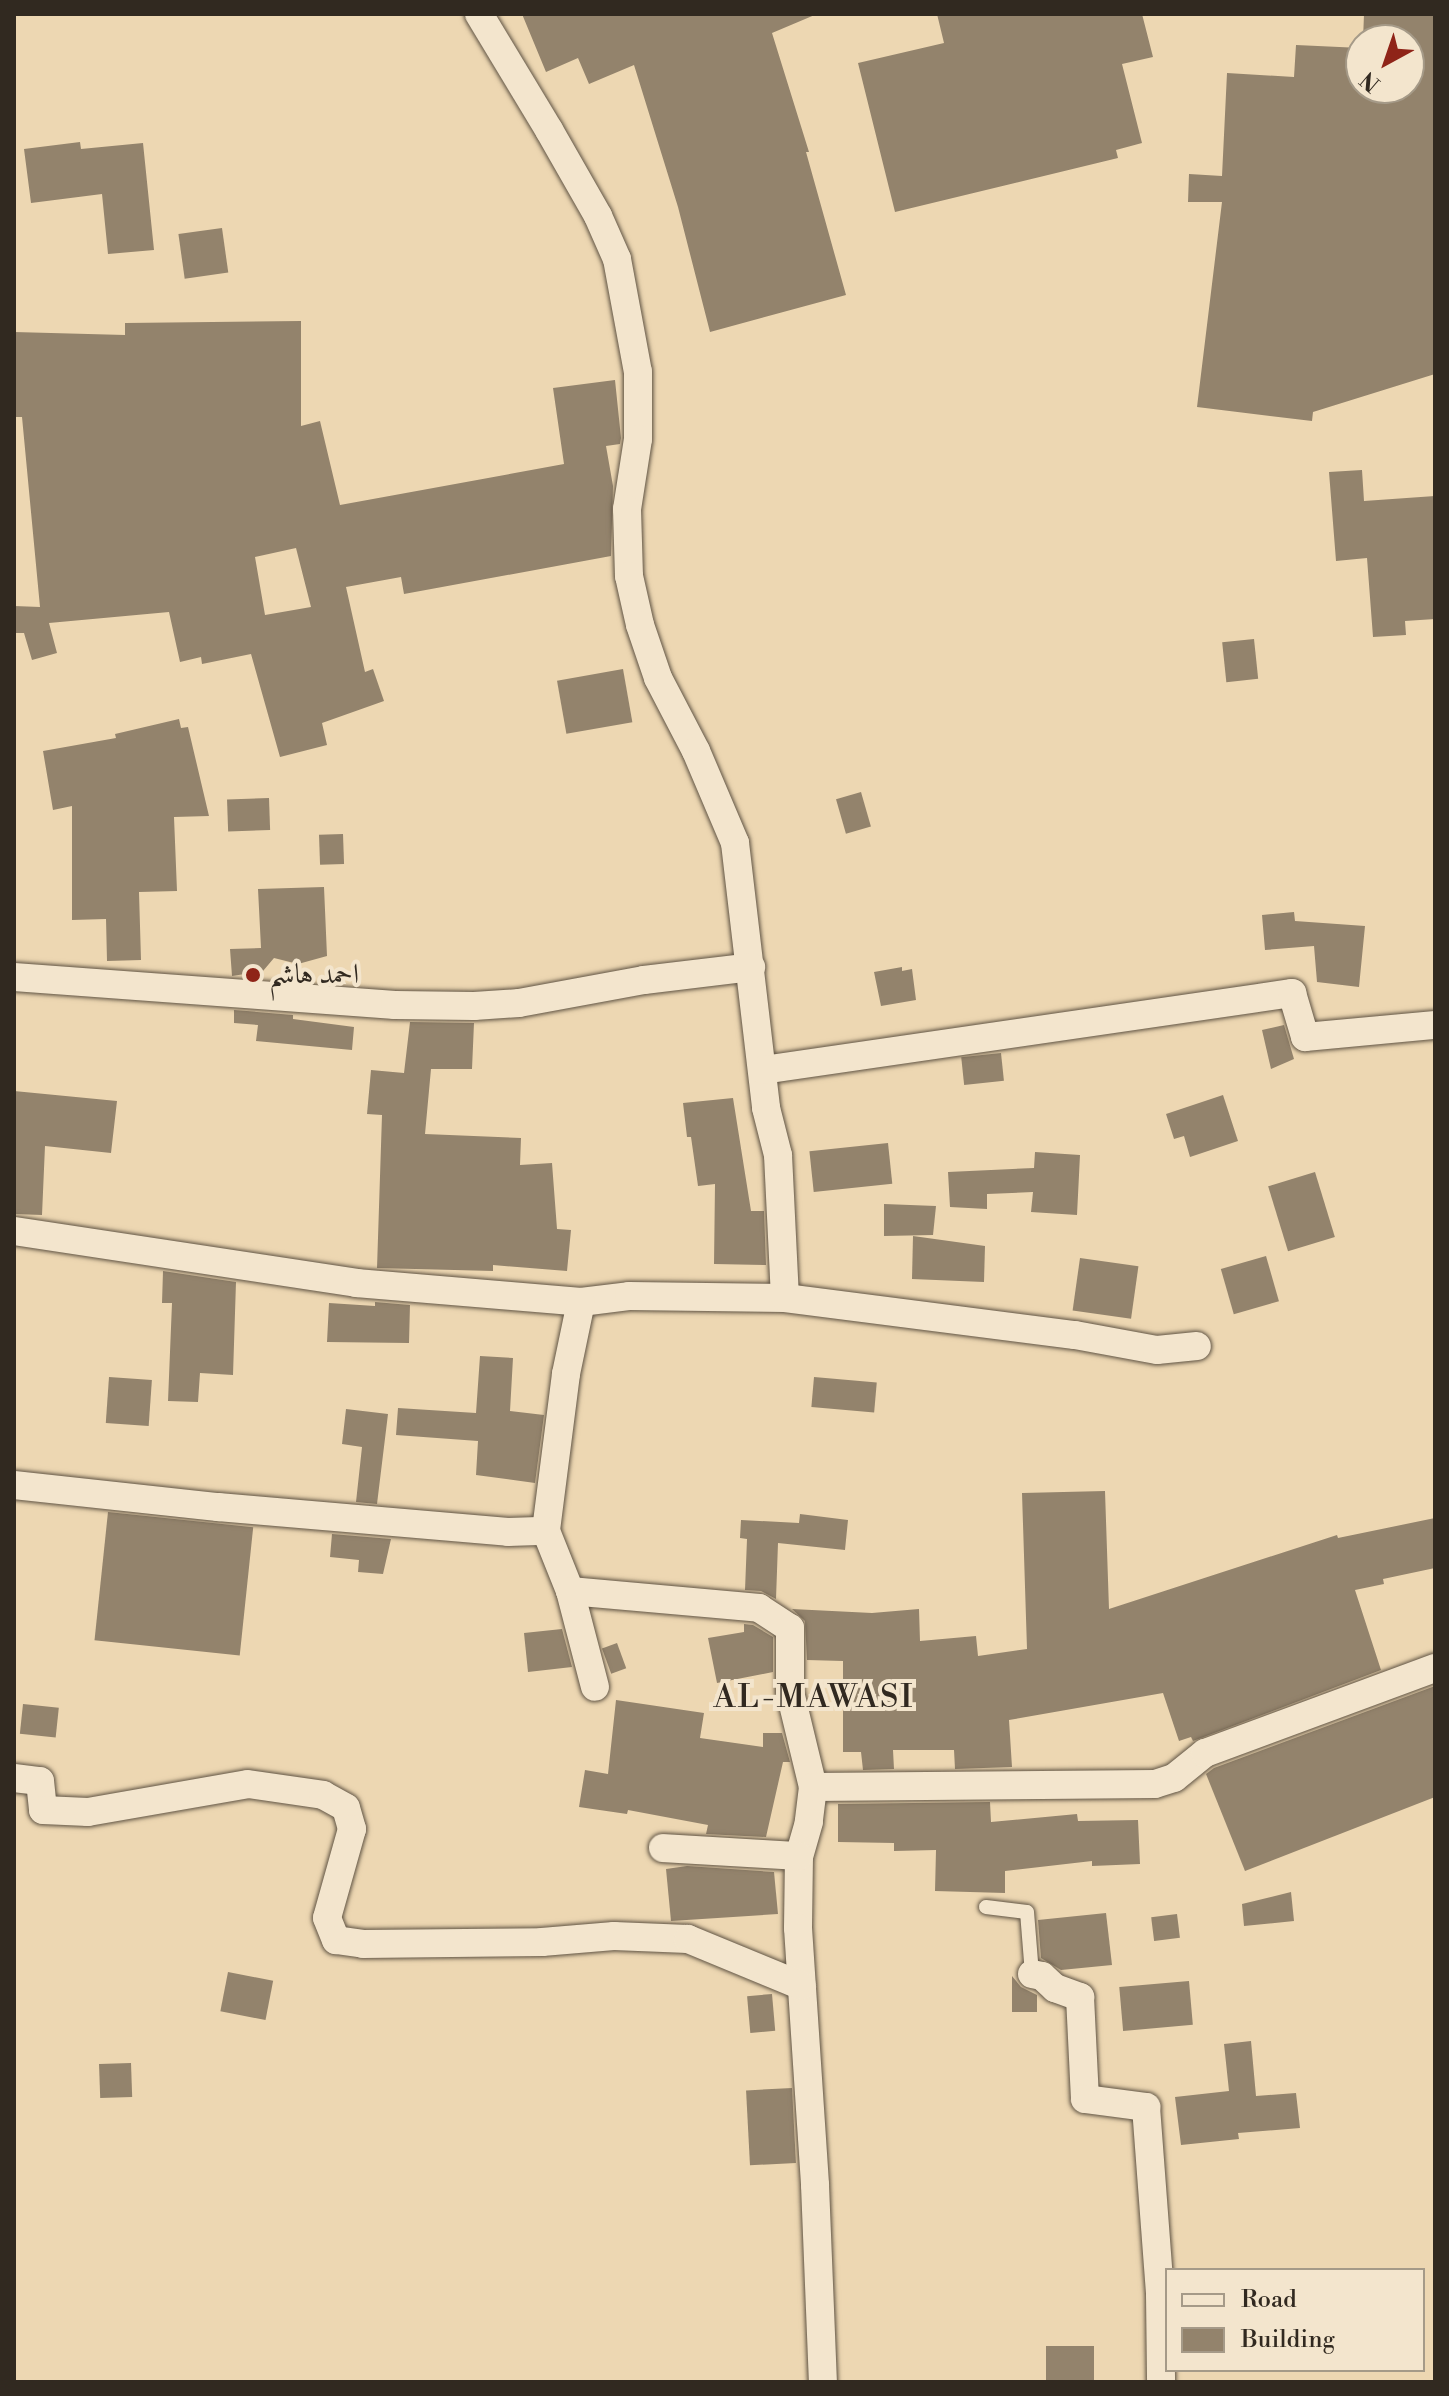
<!DOCTYPE html>
<meta charset="utf-8">
<style>
body{margin:0}
#map{position:relative;width:1449px;height:2396px;overflow:hidden;background:#edd7b2;font-family:"Libre Bodoni",Amiri,serif}
div>[style]{position:absolute}
[style*='--x']{left:calc(var(--x)*1px);top:calc(var(--y)*1px);width:calc(var(--w)*1px);rotate:calc(var(--a)*1deg)}
.building>*{inset:0;background:#93836c;transform-origin:0 0}
.roads{filter:drop-shadow(0 0 2px #605444) drop-shadow(0 0 2px #605444)}
.service>*{height:14px;margin:-7px;padding:0 7px;transform-origin:7px;border-radius:7px;background:#f3e5cd}
.minor>*{height:28px;margin:-14px;padding:0 14px;transform-origin:14px;border-radius:14px;background:#f3e5cd}
.dots>*{width:22px;height:22px;translate:-50% -50%;box-sizing:border-box;border:4px solid #f3e5cd;border-radius:50%}
span{translate:-50% -50%;white-space:nowrap;text-align:center;line-height:1.15;-webkit-text-stroke:8px #f3e5cd;paint-order:stroke}
.poi-label{font-size:28px;color:#312920}
.left{translate:0 -50%;text-align:left}
.quarter-label{font-size:32px;color:#312920;letter-spacing:2px}
.frame{position:absolute;inset:0;border:16px solid #312920;pointer-events:none}
.legend{position:absolute;left:1165px;top:2268px;width:260px;height:104px;box-sizing:border-box;background:#f3e5cd;border:2px solid #a59a88;margin:0;padding:10px 14px;list-style:none;font-size:24px;color:#312920}
.legend li{display:flex;align-items:center;gap:16px;height:40px}
.legend b{width:40px;border:2px solid #a59a88}
.north{position:absolute;left:1345px;top:24px;width:80px;height:80px;box-sizing:border-box;background:#f3e5cd;border:2px solid #a59a88;border-radius:50%;rotate:220deg;font-size:22px;font-weight:700;line-height:32px;text-align:center;color:#312920}
.north::after{content:'';display:block;margin:auto;width:28px;height:36px;background:#8f2418;clip-path:polygon(50% 0,100% 100%,50% 72%,0 100%)}
</style>
<div id="map">
<div class="building">
<div style="clip-path:polygon(522px 14px,817px 14px,772px 33px,809px 152px,806px 152px,846px 295px,710px 332px,678px 207px,634px 65px,589px 84px,578px 58px,546px 72px)"></div>
<div style="clip-path:polygon(937px 14px,1142px 14px,1153px 57px,1122px 64px,1142px 143px,1116px 150px,1118px 158px,895px 212px,858px 63px,944px 43px)"></div>
<div style="clip-path:polygon(1364px 14px,1435px 14px,1435px 374px,1313px 412px,1312px 421px,1197px 407px,1222px 202px,1188px 202px,1189px 174px,1222px 176px,1227px 73px,1294px 77px,1296px 45px,1361px 48px,1361px 88px,1409px 88px,1409px 40px,1363px 40px)"></div>
<div style="clip-path:polygon(80px 142px,81px 149px,143px 143px,154px 250px,108px 254px,102px 194px,31px 203px,24px 149px)"></div>
<div style="left:222px;top:228px;width:45px;height:44px;rotate:82deg"></div>
<div style="clip-path:polygon(evenodd,301px 321px,301px 426px,320px 421px,340px 505px,564px 464px,553px 388px,615px 380px,621px 438px,620px 444px,606px 446px,613px 486px,611px 556px,404px 594px,401px 577px,346px 587px,365px 672px,373px 669px,384px 701px,322px 723px,327px 745px,280px 757px,251px 654px,202px 664px,201px 657px,180px 662px,169px 612px,49px 623px,57px 653px,32px 660px,24px 633px,14px 633px,14px 606px,40px 607px,22px 417px,14px 417px,14px 332px,125px 335px,125px 323px,301px 321px,296px 548px,311px 607px,265px 615px,255px 557px,296px 548px)"></div>
<div style="clip-path:polygon(1362px 470px,1364px 501px,1435px 496px,1435px 619px,1405px 621px,1406px 635px,1373px 637px,1367px 558px,1336px 561px,1329px 472px)"></div>
<div style="left:1254px;top:639px;width:40px;height:32px;rotate:84deg"></div>
<div style="left:623px;top:669px;width:54px;height:67px;rotate:80deg"></div>
<div style="clip-path:polygon(179px 719px,181px 728px,188px 727px,209px 816px,174px 817px,177px 891px,139px 892px,141px 960px,107px 961px,106px 919px,72px 920px,72px 806px,53px 810px,43px 751px,116px 738px,115px 734px)"></div>
<div style="left:861px;top:792px;width:36px;height:26px;rotate:74deg"></div>
<div style="left:269px;top:798px;width:32px;height:42px;rotate:88deg"></div>
<div style="left:343px;top:834px;width:30px;height:24px;rotate:88deg"></div>
<div style="clip-path:polygon(324px 887px,327px 956px,298px 964px,274px 958px,263px 971px,232px 976px,230px 949px,261px 948px,258px 889px)"></div>
<div style="clip-path:polygon(1294px 912px,1295px 921px,1365px 926px,1359px 987px,1317px 982px,1314px 946px,1265px 950px,1262px 915px)"></div>
<div style="clip-path:polygon(902px 967px,902px 971px,912px 969px,916px 1000px,881px 1006px,874px 972px)"></div>
<div style="clip-path:polygon(234px 1010px,293px 1015px,293px 1019px,354px 1027px,352px 1050px,256px 1041px,258px 1025px,234px 1023px)"></div>
<div style="clip-path:polygon(410px 1022px,474px 1023px,472px 1069px,431px 1069px,425px 1134px,521px 1138px,520px 1165px,552px 1163px,557px 1229px,571px 1230px,567px 1271px,493px 1265px,493px 1271px,377px 1268px,382px 1115px,367px 1114px,371px 1070px,404px 1073px)"></div>
<div style="clip-path:polygon(1284px 1025px,1294px 1059px,1271px 1069px,1262px 1030px)"></div>
<div style="left:1001px;top:1053px;width:28px;height:40px;rotate:84deg"></div>
<div style="clip-path:polygon(14px 1091px,117px 1101px,111px 1153px,45px 1146px,42px 1215px,14px 1214px)"></div>
<div style="clip-path:polygon(1223px 1095px,1238px 1141px,1190px 1157px,1184px 1136px,1174px 1139px,1166px 1114px)"></div>
<div style="clip-path:polygon(733px 1098px,751px 1211px,764px 1211px,766px 1265px,714px 1264px,715px 1184px,698px 1186px,691px 1137px,687px 1137px,683px 1103px)"></div>
<div style="left:888px;top:1143px;width:41px;height:79px;rotate:84deg"></div>
<div style="clip-path:polygon(1035px 1152px,1080px 1155px,1077px 1215px,1031px 1212px,1033px 1192px,987px 1194px,987px 1209px,950px 1207px,948px 1172px,1034px 1168px)"></div>
<div style="left:1315px;top:1172px;width:68px;height:49px;rotate:73deg"></div>
<div style="clip-path:polygon(884px 1204px,936px 1206px,933px 1235px,884px 1236px)"></div>
<div style="clip-path:polygon(913px 1236px,985px 1246px,984px 1282px,912px 1279px)"></div>
<div style="left:1266px;top:1256px;width:47px;height:47px;rotate:74deg"></div>
<div style="left:1080px;top:1258px;width:59px;height:53px;rotate:8deg"></div>
<div style="clip-path:polygon(163px 1271px,236px 1282px,233px 1375px,200px 1373px,198px 1402px,168px 1401px,172px 1303px,162px 1303px)"></div>
<div style="clip-path:polygon(375px 1302px,410px 1305px,409px 1343px,327px 1342px,329px 1303px,375px 1306px)"></div>
<div style="clip-path:polygon(480px 1356px,513px 1358px,510px 1411px,544px 1415px,535px 1483px,476px 1475px,478px 1441px,396px 1435px,398px 1408px,476px 1413px)"></div>
<div style="left:109px;top:1377px;width:43px;height:46px;rotate:4deg"></div>
<div style="left:814px;top:1377px;width:63px;height:30px;rotate:5deg"></div>
<div style="clip-path:polygon(346px 1409px,388px 1414px,377px 1504px,356px 1502px,362px 1447px,342px 1444px)"></div>
<div style="clip-path:polygon(1105px 1491px,1109px 1609px,1337px 1535px,1338px 1538px,1435px 1518px,1435px 1568px,1383px 1579px,1384px 1584px,1355px 1590px,1381px 1670px,1193px 1741px,1191px 1737px,1179px 1741px,1163px 1693px,1009px 1720px,1012px 1767px,955px 1769px,954px 1750px,893px 1750px,894px 1769px,863px 1770px,861px 1752px,843px 1752px,843px 1661px,807px 1660px,805px 1621px,792px 1609px,872px 1613px,919px 1609px,920px 1641px,976px 1636px,978px 1656px,1027px 1649px,1022px 1493px)"></div>
<div style="left:108px;top:1512px;width:146px;height:129px;rotate:6deg"></div>
<div style="clip-path:polygon(800px 1514px,848px 1520px,845px 1550px,778px 1543px,776px 1599px,761px 1591px,745px 1590px,747px 1539px,740px 1538px,741px 1520px,799px 1523px)"></div>
<div style="clip-path:polygon(332px 1534px,391px 1539px,383px 1574px,358px 1572px,359px 1560px,330px 1557px)"></div>
<div style="clip-path:polygon(744px 1624px,753px 1625px,773px 1637px,773px 1672px,717px 1683px,708px 1638px,744px 1632px)"></div>
<div style="clip-path:polygon(562px 1629px,572px 1667px,528px 1672px,524px 1633px)"></div>
<div style="left:617px;top:1643px;width:27px;height:16px;rotate:70deg"></div>
<div style="clip-path:polygon(1435px 1686px,1435px 1797px,1245px 1871px,1206px 1774px,1214px 1768px)"></div>
<div style="clip-path:polygon(616px 1700px,704px 1713px,700px 1738px,763px 1747px,763px 1733px,782px 1733px,790px 1762px,783px 1762px,766px 1837px,706px 1834px,708px 1825px,628px 1810px,627px 1814px,579px 1807px,585px 1770px,608px 1774px)"></div>
<div style="left:23px;top:1704px;width:36px;height:30px;rotate:6deg"></div>
<div style="clip-path:polygon(990px 1802px,991px 1822px,1077px 1814px,1078px 1821px,1138px 1820px,1140px 1864px,1092px 1866px,1092px 1861px,1005px 1871px,1005px 1893px,935px 1891px,936px 1850px,894px 1851px,894px 1843px,838px 1842px,838px 1804px)"></div>
<div style="clip-path:polygon(687px 1866px,774px 1872px,778px 1914px,671px 1921px,666px 1869px)"></div>
<div style="clip-path:polygon(1291px 1892px,1294px 1921px,1244px 1926px,1242px 1904px)"></div>
<div style="clip-path:polygon(1106px 1913px,1112px 1965px,1061px 1970px,1041px 1958px,1038px 1920px)"></div>
<div style="left:1177px;top:1914px;width:24px;height:26px;rotate:83deg"></div>
<div style="left:228px;top:1972px;width:46px;height:40px;rotate:11deg"></div>
<div style="clip-path:polygon(1012px 1976px,1021px 1987px,1037px 1995px,1037px 2012px,1012px 2012px)"></div>
<div style="left:1189px;top:1981px;width:44px;height:70px;rotate:85deg"></div>
<div style="left:772px;top:1994px;width:37px;height:25px;rotate:85deg"></div>
<div style="clip-path:polygon(1251px 2041px,1256px 2096px,1296px 2093px,1300px 2128px,1238px 2133px,1239px 2139px,1181px 2145px,1175px 2097px,1229px 2091px,1224px 2044px)"></div>
<div style="left:131px;top:2063px;width:34px;height:32px;rotate:88deg"></div>
<div style="left:792px;top:2088px;width:75px;height:46px;rotate:87deg"></div>
<div style="left:1094px;top:2346px;width:36px;height:48px;rotate:90deg"></div>
</div>
<div class="roads">
<div class="service">
<div style="--x:986;--y:1907;--w:41;--a:7"></div>
<div style="--x:1027;--y:1912;--w:62;--a:85.4"></div>
</div>
<div class="minor">
<div style="--x:479;--y:14;--w:135;--a:58.9"></div>
<div style="--x:549;--y:130;--w:99;--a:60.3"></div>
<div style="--x:598;--y:216;--w:47;--a:66.2"></div>
<div style="--x:617;--y:259;--w:115;--a:79.5"></div>
<div style="--x:638;--y:372;--w:67;--a:90"></div>
<div style="--x:638;--y:439;--w:71;--a:98.9"></div>
<div style="--x:627;--y:509;--w:67;--a:88.3"></div>
<div style="--x:629;--y:576;--w:50;--a:77.3"></div>
<div style="--x:640;--y:625;--w:56;--a:71.2"></div>
<div style="--x:658;--y:678;--w:82;--a:62.5"></div>
<div style="--x:696;--y:751;--w:100;--a:67"></div>
<div style="--x:735;--y:843;--w:267;--a:83.3"></div>
<div style="--x:766;--y:1108;--w:49;--a:75.7"></div>
<div style="--x:778;--y:1155;--w:143;--a:87.2"></div>
<div style="--x:14;--y:977;--w:382;--a:4.2"></div>
<div style="--x:395;--y:1005;--w:79;--a:0.7"></div>
<div style="--x:474;--y:1006;--w:45;--a:-3.8"></div>
<div style="--x:519;--y:1003;--w:127;--a:-10.4"></div>
<div style="--x:644;--y:980;--w:108;--a:-6.9"></div>
<div style="--x:763;--y:1070;--w:535;--a:-8.28"></div>
<div style="--x:1292;--y:993;--w:46;--a:73.5"></div>
<div style="--x:1305;--y:1037;--w:131;--a:-5.3"></div>
<div style="--x:14;--y:1231;--w:346;--a:8.6"></div>
<div style="--x:356;--y:1283;--w:226;--a:4.8"></div>
<div style="--x:581;--y:1302;--w:48;--a:-7.1"></div>
<div style="--x:629;--y:1296;--w:156;--a:0.7"></div>
<div style="--x:785;--y:1298;--w:292;--a:7.3"></div>
<div style="--x:1075;--y:1335;--w:83;--a:10.4"></div>
<div style="--x:1157;--y:1350;--w:40;--a:-5.7"></div>
<div style="--x:581;--y:1302;--w:74;--a:101.8"></div>
<div style="--x:566;--y:1374;--w:158;--a:97.3"></div>
<div style="--x:546;--y:1531;--w:65;--a:68.2"></div>
<div style="--x:570;--y:1591;--w:99;--a:75.4"></div>
<div style="--x:14;--y:1485;--w:205;--a:6.2"></div>
<div style="--x:218;--y:1507;--w:291;--a:4.9"></div>
<div style="--x:508;--y:1532;--w:38;--a:-2"></div>
<div style="--x:570;--y:1591;--w:190;--a:5.1"></div>
<div style="--x:759;--y:1608;--w:37;--a:33"></div>
<div style="--x:790;--y:1628;--w:64;--a:90"></div>
<div style="--x:790;--y:1692;--w:98;--a:76.4"></div>
<div style="--x:813;--y:1787;--w:35;--a:97"></div>
<div style="--x:809;--y:1822;--w:35;--a:106"></div>
<div style="--x:799;--y:1856;--w:72;--a:90.8"></div>
<div style="--x:798;--y:1928;--w:258;--a:86.2"></div>
<div style="--x:815;--y:2185;--w:197;--a:87.7"></div>
<div style="--x:14;--y:1778;--w:26;--a:7"></div>
<div style="--x:40;--y:1781;--w:29;--a:84"></div>
<div style="--x:43;--y:1810;--w:45;--a:2.5"></div>
<div style="--x:88;--y:1812;--w:162;--a:-9.9"></div>
<div style="--x:248;--y:1784;--w:76;--a:8.3"></div>
<div style="--x:323;--y:1795;--w:26;--a:29"></div>
<div style="--x:346;--y:1808;--w:22;--a:74"></div>
<div style="--x:352;--y:1829;--w:92;--a:105.7"></div>
<div style="--x:327;--y:1918;--w:24;--a:68"></div>
<div style="--x:336;--y:1940;--w:27;--a:8"></div>
<div style="--x:363;--y:1944;--w:179;--a:-0.6"></div>
<div style="--x:542;--y:1942;--w:72;--a:-4.8"></div>
<div style="--x:614;--y:1936;--w:74;--a:2.3"></div>
<div style="--x:688;--y:1939;--w:123;--a:22.4"></div>
<div style="--x:813;--y:1787;--w:342;--a:-0.5"></div>
<div style="--x:1155;--y:1784;--w:20;--a:-18"></div>
<div style="--x:1174;--y:1778;--w:40;--a:-39"></div>
<div style="--x:1205;--y:1753;--w:245;--a:-20.3"></div>
<div style="--x:663;--y:1848;--w:136;--a:3.4"></div>
<div style="--x:1032;--y:1974;--w:10;--a:11"></div>
<div style="--x:1042;--y:1976;--w:18;--a:43"></div>
<div style="--x:1055;--y:1988;--w:27;--a:20"></div>
<div style="--x:1080;--y:1997;--w:102;--a:87.2"></div>
<div style="--x:1085;--y:2099;--w:62;--a:7.5"></div>
<div style="--x:1146;--y:2107;--w:188;--a:85.7"></div>
<div style="--x:1160;--y:2294;--w:88;--a:89.3"></div>
</div>
</div>
<div class="dots">
<div style="left:253px;top:975px;background:#8f2418"></div>
</div>
<div class="poi-label">
<span class="left" style="left:269px;top:975px">احمد هاشم</span>
</div>
<div class="quarter-label">
<span style="left:814px;top:1697px">AL-MAWASI</span>
</div>
<div class="frame"></div>
<ul class="legend">
<li><b style="height:10px;background:#f3e5cd"></b>Road</li>
<li><b style="height:22px;background:#93836c"></b>Building</li>
</ul>
<div class="north">N</div>
</div>
